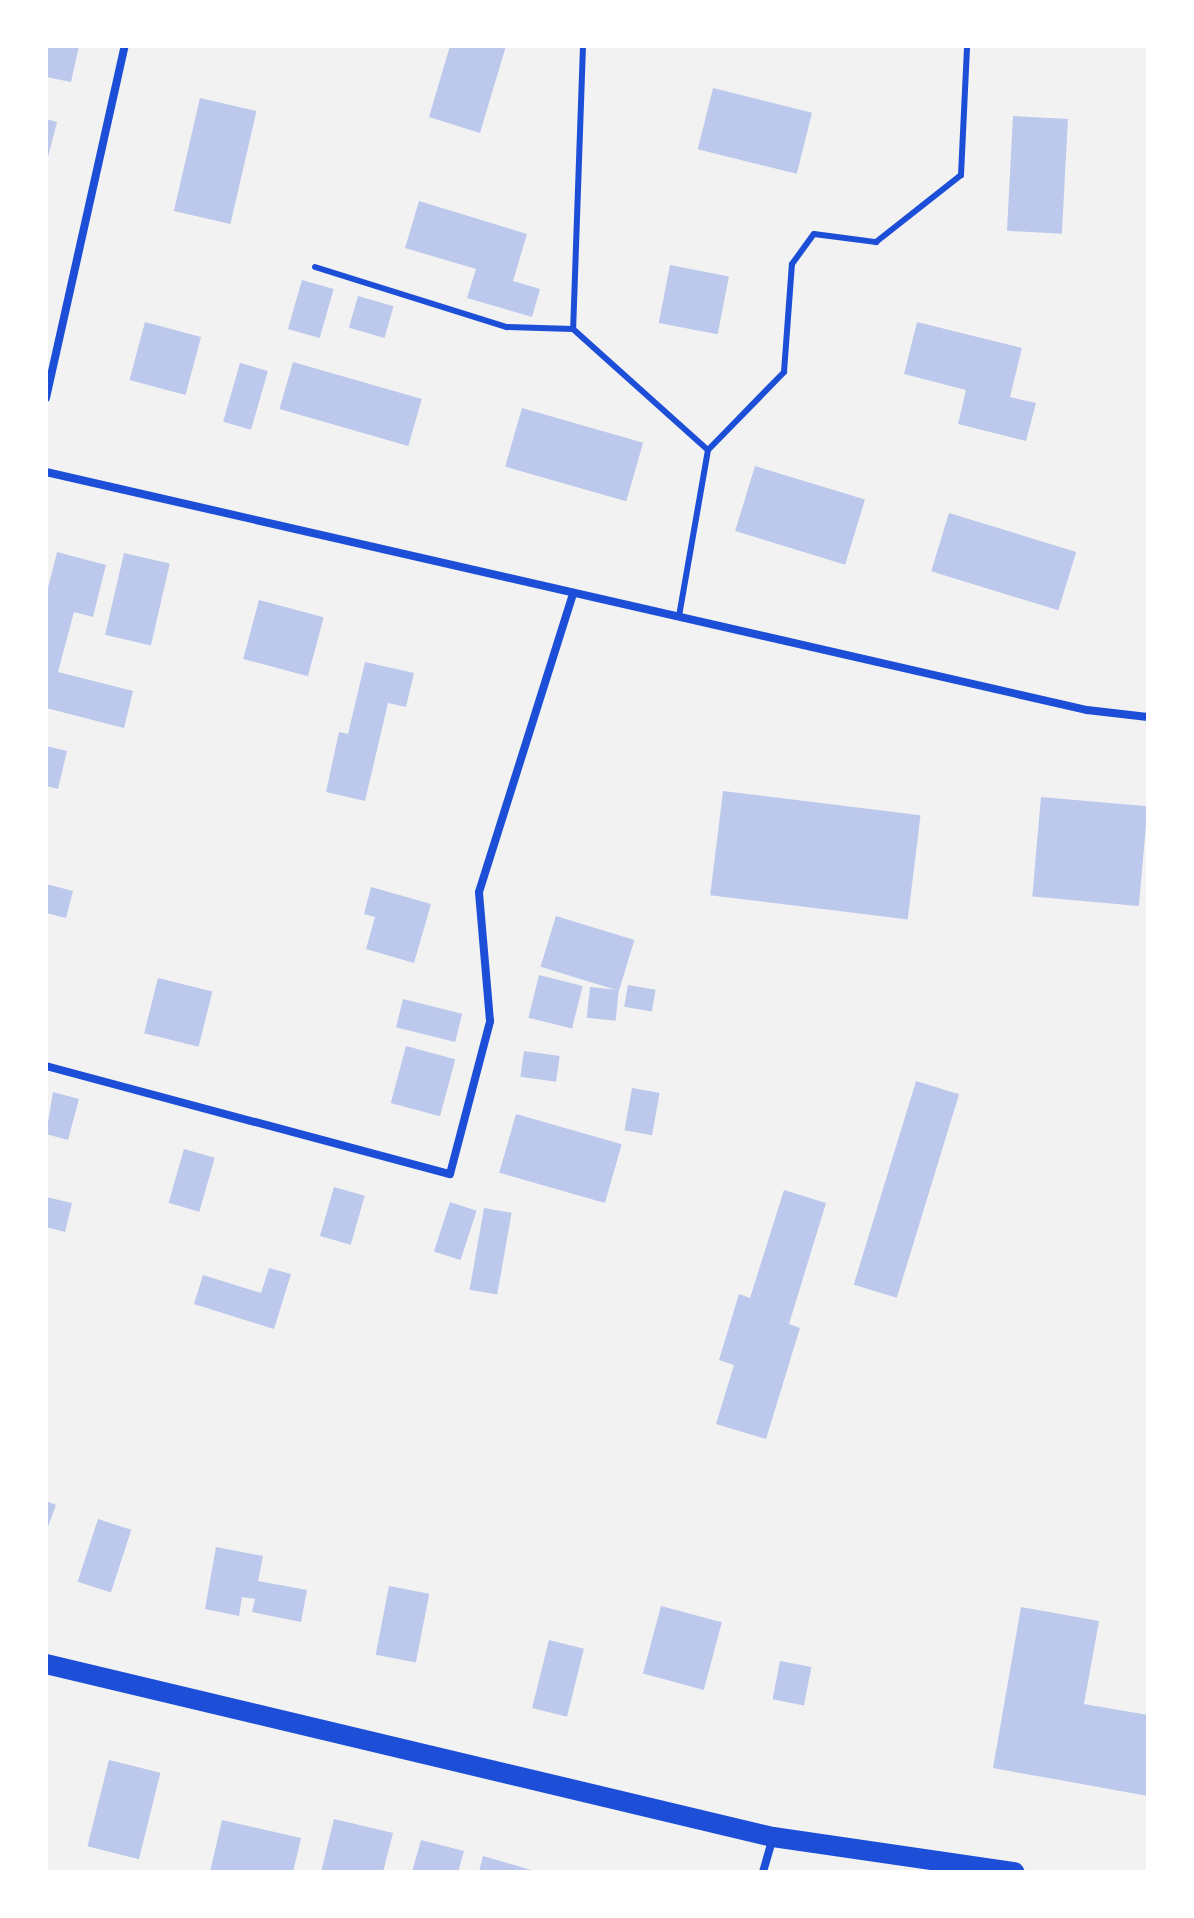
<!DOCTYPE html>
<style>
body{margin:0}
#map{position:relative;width:1194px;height:1918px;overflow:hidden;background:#f2f2f2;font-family:Arial,sans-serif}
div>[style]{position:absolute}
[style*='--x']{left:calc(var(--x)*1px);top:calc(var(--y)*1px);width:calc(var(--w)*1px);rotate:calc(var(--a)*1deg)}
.building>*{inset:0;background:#bdc9ec;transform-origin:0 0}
.service>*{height:6px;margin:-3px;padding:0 3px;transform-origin:3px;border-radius:3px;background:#1d4ed8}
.minor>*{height:8px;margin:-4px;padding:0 4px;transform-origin:4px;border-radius:4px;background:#1d4ed8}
.primary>*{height:20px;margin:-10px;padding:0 10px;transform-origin:10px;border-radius:10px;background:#1d4ed8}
span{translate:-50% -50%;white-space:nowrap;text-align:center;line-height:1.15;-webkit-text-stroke:8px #fff;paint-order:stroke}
.frame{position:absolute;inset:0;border:48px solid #fff;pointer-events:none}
</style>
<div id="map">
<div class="building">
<div style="clip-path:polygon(46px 46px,79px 46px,71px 82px,46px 77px)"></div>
<div style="clip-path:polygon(450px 46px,506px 46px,480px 133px,429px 117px)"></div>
<div style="left:713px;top:88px;width:102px;height:63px;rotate:14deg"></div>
<div style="left:200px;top:98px;width:58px;height:116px;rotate:13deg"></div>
<div style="left:1013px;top:116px;width:55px;height:115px;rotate:3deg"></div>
<div style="clip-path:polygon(46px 119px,57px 122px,47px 161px,46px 160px)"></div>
<div style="clip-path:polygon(419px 201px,527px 234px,513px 281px,540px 289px,532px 317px,467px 298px,476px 269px,405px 248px)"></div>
<div style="left:670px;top:265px;width:60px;height:59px;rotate:11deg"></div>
<div style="left:302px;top:280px;width:33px;height:51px;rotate:16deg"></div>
<div style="left:358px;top:296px;width:37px;height:33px;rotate:16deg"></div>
<div style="left:145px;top:322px;width:58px;height:60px;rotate:15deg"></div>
<div style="clip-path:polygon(917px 322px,1022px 348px,1010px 397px,1036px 403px,1026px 441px,958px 424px,966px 390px,904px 374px)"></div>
<div style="left:293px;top:362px;width:134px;height:49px;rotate:16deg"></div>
<div style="left:240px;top:363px;width:29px;height:61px;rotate:16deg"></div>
<div style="left:522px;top:408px;width:126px;height:61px;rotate:16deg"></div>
<div style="left:755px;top:466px;width:115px;height:68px;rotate:17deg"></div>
<div style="left:949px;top:513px;width:133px;height:61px;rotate:17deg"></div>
<div style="clip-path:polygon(57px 552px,106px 565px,93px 617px,74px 612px,58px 672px,133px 691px,124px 728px,46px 708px,46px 596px)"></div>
<div style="left:124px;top:553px;width:47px;height:84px;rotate:13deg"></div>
<div style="left:259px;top:600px;width:67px;height:61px;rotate:15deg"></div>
<div style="clip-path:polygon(365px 662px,414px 673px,406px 707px,388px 703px,365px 801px,326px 792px,339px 732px,348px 734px)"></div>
<div style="clip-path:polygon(46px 746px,67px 751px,58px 789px,46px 786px)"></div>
<div style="left:723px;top:791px;width:199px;height:105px;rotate:7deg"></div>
<div style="left:1041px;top:797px;width:107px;height:100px;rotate:5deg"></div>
<div style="clip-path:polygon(46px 884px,73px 891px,66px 918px,46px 913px)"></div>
<div style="clip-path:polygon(371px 887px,431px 904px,414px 963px,366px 949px,375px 917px,364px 914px)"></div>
<div style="left:556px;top:916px;width:82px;height:53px;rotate:17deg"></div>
<div style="left:539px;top:975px;width:45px;height:44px;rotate:14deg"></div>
<div style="left:158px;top:978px;width:56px;height:57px;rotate:14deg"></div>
<div style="left:628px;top:985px;width:28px;height:22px;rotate:10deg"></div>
<div style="left:590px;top:987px;width:29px;height:31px;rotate:6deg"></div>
<div style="left:403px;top:999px;width:61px;height:29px;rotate:14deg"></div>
<div style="left:406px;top:1046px;width:51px;height:59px;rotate:15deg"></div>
<div style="left:524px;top:1051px;width:36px;height:26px;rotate:8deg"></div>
<div style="left:916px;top:1081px;width:45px;height:213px;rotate:17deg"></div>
<div style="left:632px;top:1088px;width:28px;height:43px;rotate:10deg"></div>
<div style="clip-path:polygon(53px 1092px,79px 1099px,68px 1140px,46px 1134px)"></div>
<div style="left:516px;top:1114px;width:110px;height:61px;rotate:16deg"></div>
<div style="left:184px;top:1149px;width:32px;height:56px;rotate:16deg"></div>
<div style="left:334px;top:1187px;width:32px;height:51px;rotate:16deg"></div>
<div style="clip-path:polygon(784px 1190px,826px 1203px,789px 1324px,800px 1328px,766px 1439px,716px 1424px,734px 1365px,719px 1360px,739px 1294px,750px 1298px)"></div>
<div style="clip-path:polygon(46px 1197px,72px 1203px,65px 1232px,46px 1227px)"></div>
<div style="left:450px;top:1202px;width:28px;height:52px;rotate:18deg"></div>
<div style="left:484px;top:1208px;width:28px;height:83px;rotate:10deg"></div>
<div style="clip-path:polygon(269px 1268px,291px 1274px,274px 1329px,194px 1304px,203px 1275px,261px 1293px)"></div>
<div style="clip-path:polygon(46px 1501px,56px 1505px,46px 1532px)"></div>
<div style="left:98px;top:1519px;width:35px;height:66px;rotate:18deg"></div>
<div style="clip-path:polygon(216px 1547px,263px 1556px,258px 1581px,307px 1590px,301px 1622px,252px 1612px,255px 1599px,242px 1597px,239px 1616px,205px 1609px)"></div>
<div style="left:389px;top:1586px;width:41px;height:70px;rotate:11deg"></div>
<div style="left:661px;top:1606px;width:63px;height:70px;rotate:15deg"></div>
<div style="clip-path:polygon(1021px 1607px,1099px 1621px,1084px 1704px,1148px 1715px,1148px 1796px,993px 1768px)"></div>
<div style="left:549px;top:1640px;width:36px;height:70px;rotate:14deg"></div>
<div style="left:780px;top:1661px;width:32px;height:39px;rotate:11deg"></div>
<div style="left:109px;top:1760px;width:53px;height:89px;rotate:14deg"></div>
<div style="clip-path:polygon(334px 1819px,393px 1833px,383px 1872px,321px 1872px)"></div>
<div style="clip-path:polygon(222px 1820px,301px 1838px,293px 1872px,210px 1872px)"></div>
<div style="clip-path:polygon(421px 1840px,464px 1851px,458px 1872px,412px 1872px)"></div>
<div style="clip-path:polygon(483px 1856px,535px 1871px,535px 1872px,479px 1872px)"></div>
</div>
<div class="service">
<div style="--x:583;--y:46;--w:283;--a:92"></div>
<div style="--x:573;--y:329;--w:181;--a:41.9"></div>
<div style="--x:708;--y:450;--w:169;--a:99.9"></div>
<div style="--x:315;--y:267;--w:201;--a:17.4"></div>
<div style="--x:507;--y:327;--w:66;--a:1.7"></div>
<div style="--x:708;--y:450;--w:109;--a:-45.7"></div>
<div style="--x:784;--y:372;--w:108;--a:-85.8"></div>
<div style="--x:792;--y:264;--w:37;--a:-54"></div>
<div style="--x:814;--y:234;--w:63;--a:7.4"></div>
<div style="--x:876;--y:242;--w:108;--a:-38.2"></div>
<div style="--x:961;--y:175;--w:129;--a:-87.3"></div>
</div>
<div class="minor">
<div style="--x:46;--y:398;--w:361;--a:-77.4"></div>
<div style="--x:46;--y:472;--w:1068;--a:12.88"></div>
<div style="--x:1087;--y:710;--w:61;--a:6.5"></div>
<div style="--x:46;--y:1066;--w:418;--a:15"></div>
<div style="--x:450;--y:1174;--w:158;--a:-75.3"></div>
<div style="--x:490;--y:1021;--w:129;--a:-94.9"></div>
<div style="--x:479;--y:892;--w:313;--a:-72.5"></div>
<div style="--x:763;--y:1872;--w:35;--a:-74"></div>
</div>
<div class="primary">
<div style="--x:46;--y:1664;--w:747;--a:13.39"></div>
<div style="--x:773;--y:1837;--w:244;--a:8.3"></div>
</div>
<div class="frame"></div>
</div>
